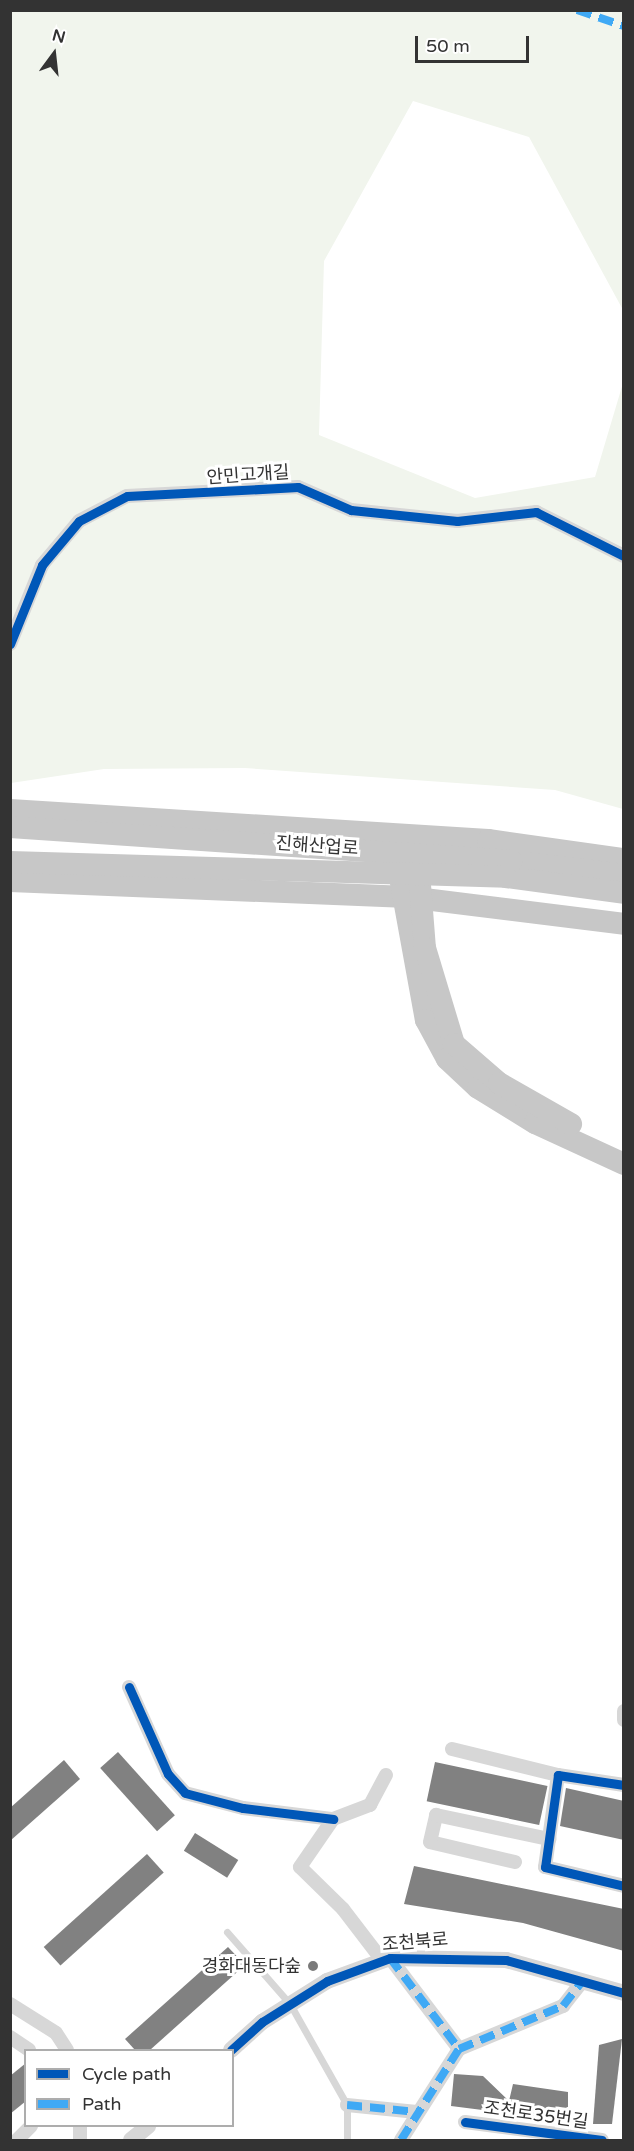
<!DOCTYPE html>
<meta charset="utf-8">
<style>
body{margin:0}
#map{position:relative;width:634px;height:2151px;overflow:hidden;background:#fff;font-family:"Varela Round","Noto Sans KR",sans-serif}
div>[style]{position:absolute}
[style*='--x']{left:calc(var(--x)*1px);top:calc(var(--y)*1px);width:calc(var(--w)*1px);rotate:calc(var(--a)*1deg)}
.green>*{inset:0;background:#f1f5ed}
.building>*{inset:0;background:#818181;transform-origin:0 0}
.service>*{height:7px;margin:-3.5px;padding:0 3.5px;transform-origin:3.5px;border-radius:3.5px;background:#d7d7d7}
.minor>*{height:14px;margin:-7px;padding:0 7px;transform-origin:7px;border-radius:7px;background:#d7d7d7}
.tertiary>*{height:16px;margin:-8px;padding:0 8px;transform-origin:8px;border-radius:8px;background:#d7d7d7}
.trunk>*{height:22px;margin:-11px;padding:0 11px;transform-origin:11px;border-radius:11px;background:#c7c7c7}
.trunk-bridge>*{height:22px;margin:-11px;padding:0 11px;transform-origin:11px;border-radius:11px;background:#c7c7c7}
.quiet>*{height:8px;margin-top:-4px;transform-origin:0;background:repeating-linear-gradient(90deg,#3fa9f5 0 15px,transparent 0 23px)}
.cycleway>*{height:9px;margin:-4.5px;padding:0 4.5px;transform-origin:4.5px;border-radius:4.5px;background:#0057b8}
.dots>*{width:16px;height:16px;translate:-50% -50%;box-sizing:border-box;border:3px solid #fff;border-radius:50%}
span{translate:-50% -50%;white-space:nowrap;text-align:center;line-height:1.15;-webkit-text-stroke:6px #fff;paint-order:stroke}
.street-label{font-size:18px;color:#333}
.poi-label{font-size:18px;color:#333}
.right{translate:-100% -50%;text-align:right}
.frame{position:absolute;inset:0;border:12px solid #333;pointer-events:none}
.legend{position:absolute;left:24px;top:2049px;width:210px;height:78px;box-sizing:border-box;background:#fff;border:2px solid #adadad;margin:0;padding:8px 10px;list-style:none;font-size:18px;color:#333}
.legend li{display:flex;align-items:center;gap:12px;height:30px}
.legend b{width:30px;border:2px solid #adadad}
.north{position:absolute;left:24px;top:24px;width:60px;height:60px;-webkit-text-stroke:4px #fff;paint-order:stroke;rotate:15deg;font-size:16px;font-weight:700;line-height:24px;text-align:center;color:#333}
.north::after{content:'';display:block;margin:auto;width:21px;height:27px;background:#333;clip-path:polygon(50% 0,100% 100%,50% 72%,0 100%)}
.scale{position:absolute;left:415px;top:36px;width:114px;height:27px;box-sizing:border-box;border:3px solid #333;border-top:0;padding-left:8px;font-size:18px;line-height:21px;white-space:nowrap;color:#333;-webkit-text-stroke:4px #fff;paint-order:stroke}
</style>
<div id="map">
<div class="green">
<div style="clip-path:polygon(11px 11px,623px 11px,623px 310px,529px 137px,413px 101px,324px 261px,319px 435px,475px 498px,595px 477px,623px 383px,623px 809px,555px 790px,245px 768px,104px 769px,11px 783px)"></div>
</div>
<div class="building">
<div style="left:118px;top:1752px;width:85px;height:24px;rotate:48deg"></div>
<div style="clip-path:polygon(64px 1760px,80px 1779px,10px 1841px,10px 1808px)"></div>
<div style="left:435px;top:1762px;width:115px;height:40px;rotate:12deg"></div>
<div style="clip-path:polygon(566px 1788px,624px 1801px,624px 1840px,560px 1826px)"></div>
<div style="left:195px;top:1833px;width:51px;height:21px;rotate:32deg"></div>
<div style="left:147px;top:1854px;width:25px;height:139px;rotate:48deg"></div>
<div style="clip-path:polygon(414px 1866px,624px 1909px,624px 1951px,523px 1923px,404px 1904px)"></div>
<div style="clip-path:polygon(228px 1947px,245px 1965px,150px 2050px,135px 2050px,125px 2039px)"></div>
<div style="clip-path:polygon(622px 2039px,612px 2124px,593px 2124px,599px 2045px)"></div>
<div style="clip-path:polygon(26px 2063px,26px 2101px,10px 2114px,10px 2076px)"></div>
<div style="clip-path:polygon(454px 2074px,483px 2076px,509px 2101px,513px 2084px,568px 2092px,568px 2121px,451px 2106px)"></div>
</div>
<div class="service">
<div style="--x:227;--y:1932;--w:96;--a:48.8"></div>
<div style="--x:290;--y:2004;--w:116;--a:60.6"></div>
<div style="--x:347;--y:2105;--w:35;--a:90"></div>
</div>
<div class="minor">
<div style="--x:10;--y:644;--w:85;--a:-67.9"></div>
<div style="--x:42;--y:565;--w:57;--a:-49.9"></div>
<div style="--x:79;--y:521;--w:54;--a:-27.5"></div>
<div style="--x:127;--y:496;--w:171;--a:-3"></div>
<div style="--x:298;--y:487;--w:58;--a:23.5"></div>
<div style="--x:351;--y:510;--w:107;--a:5.9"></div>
<div style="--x:457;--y:521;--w:80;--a:-6.5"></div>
<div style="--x:536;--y:512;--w:98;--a:26.6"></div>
<div style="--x:129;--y:1687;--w:95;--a:65.9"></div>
<div style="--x:168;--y:1774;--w:25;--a:48"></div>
<div style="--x:185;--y:1793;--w:60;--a:14.5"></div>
<div style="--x:243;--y:1808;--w:91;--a:7"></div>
<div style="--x:624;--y:1711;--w:9;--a:90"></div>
<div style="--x:452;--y:1749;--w:109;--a:13.8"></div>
<div style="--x:624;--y:1785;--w:67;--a:-171.4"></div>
<div style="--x:558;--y:1775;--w:93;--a:98"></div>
<div style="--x:545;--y:1867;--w:81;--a:13.5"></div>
<div style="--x:515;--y:1862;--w:87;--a:-166.8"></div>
<div style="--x:430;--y:1842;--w:28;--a:-77"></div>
<div style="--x:436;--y:1815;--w:116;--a:12"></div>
<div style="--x:390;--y:1958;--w:114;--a:52.8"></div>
<div style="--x:382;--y:1960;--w:64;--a:-127.4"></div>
<div style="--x:343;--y:1909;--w:60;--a:-135.7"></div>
<div style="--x:300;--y:1867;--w:58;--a:-55.5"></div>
<div style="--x:333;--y:1819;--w:40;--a:-21"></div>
<div style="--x:370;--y:1805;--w:34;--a:-62"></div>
<div style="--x:10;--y:2004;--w:54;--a:32.2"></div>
<div style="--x:56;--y:2033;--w:20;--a:57"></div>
<div style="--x:10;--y:2037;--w:23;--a:34"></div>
<div style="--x:347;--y:2105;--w:70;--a:5.7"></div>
<div style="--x:465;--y:2122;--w:138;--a:7.5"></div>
<div style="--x:80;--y:2126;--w:14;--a:90"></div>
<div style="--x:17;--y:2140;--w:20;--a:-45"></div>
<div style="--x:401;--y:2140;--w:108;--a:-57.5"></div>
<div style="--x:459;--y:2049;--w:113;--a:-22.5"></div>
<div style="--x:563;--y:2006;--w:31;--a:-52"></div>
</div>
<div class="tertiary">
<div style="--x:231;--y:2050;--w:42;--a:-42.1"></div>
<div style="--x:262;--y:2022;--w:77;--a:-32.2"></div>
<div style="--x:327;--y:1981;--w:67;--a:-20.1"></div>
<div style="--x:390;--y:1958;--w:116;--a:1"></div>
<div style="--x:506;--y:1960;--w:123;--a:15.6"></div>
<div style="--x:131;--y:2140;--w:22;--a:-39"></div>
</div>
<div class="trunk">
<div style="--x:10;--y:810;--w:479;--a:3.6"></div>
<div style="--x:488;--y:840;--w:137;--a:8"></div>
<div style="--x:512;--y:861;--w:113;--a:7.1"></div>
<div style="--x:506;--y:877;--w:119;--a:7.7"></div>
<div style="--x:10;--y:881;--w:398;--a:2.3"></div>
<div style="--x:408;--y:897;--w:218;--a:7.1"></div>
<div style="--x:401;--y:883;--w:139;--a:79.7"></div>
<div style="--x:426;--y:1020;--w:44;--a:61.7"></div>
<div style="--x:447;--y:1059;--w:42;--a:43.1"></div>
<div style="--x:478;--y:1088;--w:67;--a:31.6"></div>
<div style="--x:535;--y:1123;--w:98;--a:24.7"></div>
<div style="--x:420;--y:885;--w:63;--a:85.5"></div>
<div style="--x:425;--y:948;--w:100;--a:73.2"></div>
<div style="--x:454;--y:1044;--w:60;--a:40.9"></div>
<div style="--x:499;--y:1083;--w:83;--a:29.7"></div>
</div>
<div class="trunk-bridge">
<div style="--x:10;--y:827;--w:503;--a:3.87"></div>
<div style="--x:10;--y:862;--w:496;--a:1.7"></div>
</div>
<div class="quiet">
<div style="--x:577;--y:10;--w:50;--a:18.8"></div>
<div style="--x:390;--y:1958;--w:114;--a:52.8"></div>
<div style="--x:347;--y:2105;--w:70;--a:5.7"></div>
<div style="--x:401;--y:2140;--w:108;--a:-57.5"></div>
<div style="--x:459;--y:2049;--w:113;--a:-22.5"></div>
<div style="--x:563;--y:2006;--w:31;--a:-52"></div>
</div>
<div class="cycleway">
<div style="--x:10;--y:644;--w:85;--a:-67.9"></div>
<div style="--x:42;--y:565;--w:57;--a:-49.9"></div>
<div style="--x:79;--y:521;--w:54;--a:-27.5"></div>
<div style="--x:127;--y:496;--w:171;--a:-3"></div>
<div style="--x:298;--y:487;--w:58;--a:23.5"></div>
<div style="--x:351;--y:510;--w:107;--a:5.9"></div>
<div style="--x:457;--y:521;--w:80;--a:-6.5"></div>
<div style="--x:536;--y:512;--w:98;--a:26.6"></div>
<div style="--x:129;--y:1687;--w:95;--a:65.9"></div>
<div style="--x:168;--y:1774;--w:25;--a:48"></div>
<div style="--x:185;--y:1793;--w:60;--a:14.5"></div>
<div style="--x:243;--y:1808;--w:91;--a:7"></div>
<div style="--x:624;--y:1785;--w:67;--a:-171.4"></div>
<div style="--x:558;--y:1775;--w:93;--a:98"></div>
<div style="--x:545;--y:1867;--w:81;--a:13.5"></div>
<div style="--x:231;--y:2050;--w:42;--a:-42.1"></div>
<div style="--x:262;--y:2022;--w:77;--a:-32.2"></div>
<div style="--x:327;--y:1981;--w:67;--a:-20.1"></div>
<div style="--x:390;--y:1958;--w:116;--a:1"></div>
<div style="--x:506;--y:1960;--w:123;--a:15.6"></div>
<div style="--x:465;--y:2122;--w:138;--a:7.5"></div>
</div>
<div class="dots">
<div style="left:313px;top:1966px;background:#7a7a7a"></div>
</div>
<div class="street-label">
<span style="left:248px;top:475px;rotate:-4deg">안민고개길</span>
<span style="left:317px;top:846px;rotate:4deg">진해산업로</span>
<span style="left:415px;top:1942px;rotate:-5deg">조천북로</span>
<span style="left:536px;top:2115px;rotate:8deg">조천로35번길</span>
</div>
<div class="poi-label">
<span class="right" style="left:301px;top:1966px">경화대동다숲</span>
</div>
<div class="frame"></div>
<ul class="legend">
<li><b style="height:8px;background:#0057b8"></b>Cycle path</li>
<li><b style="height:8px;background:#3fa9f5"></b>Path</li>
</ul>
<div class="north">N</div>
<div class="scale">50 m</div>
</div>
